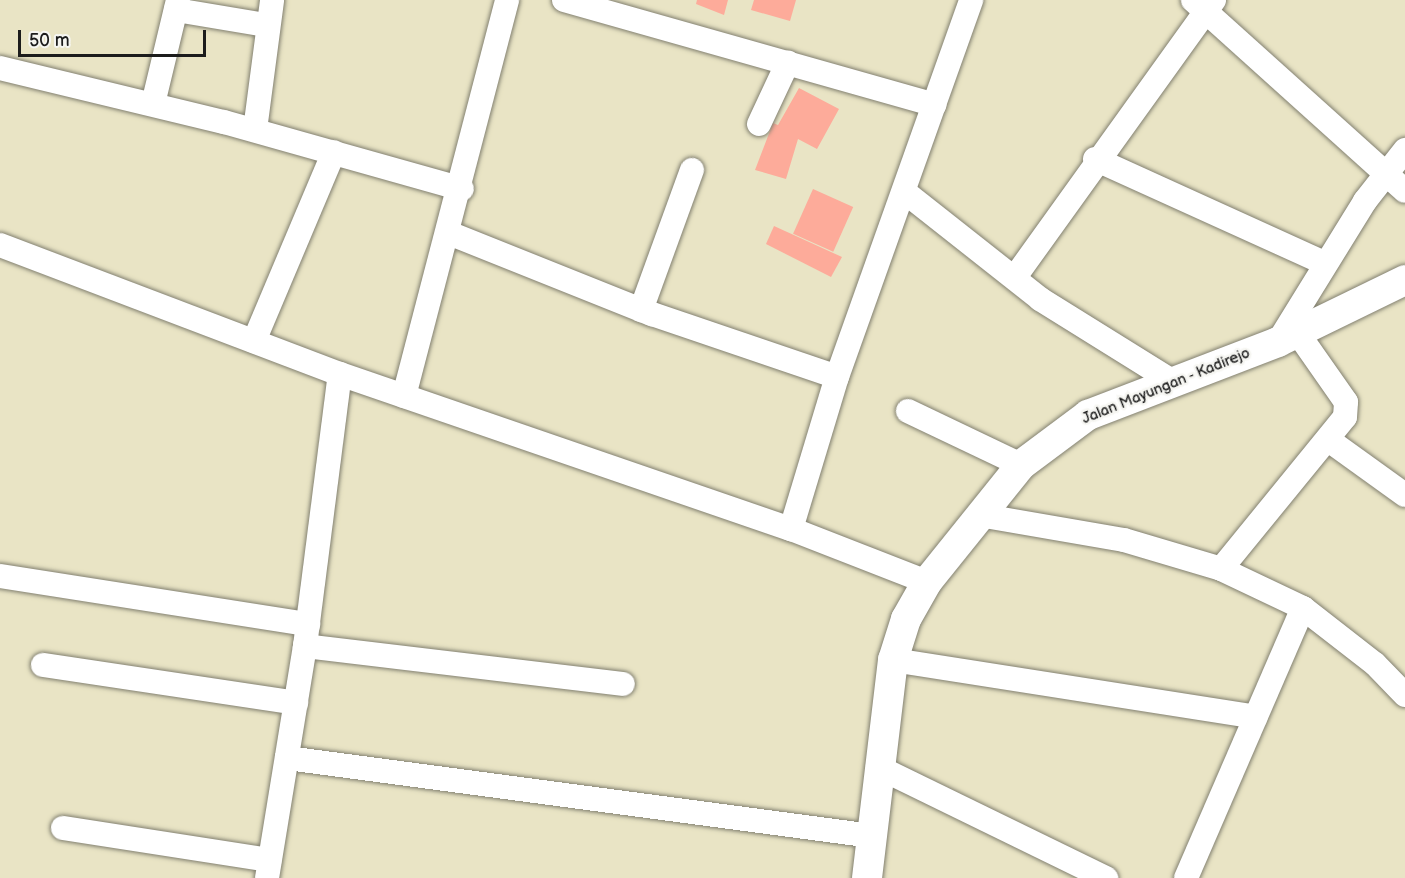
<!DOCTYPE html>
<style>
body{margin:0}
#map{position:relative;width:1405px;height:878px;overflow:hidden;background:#e9e4c5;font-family:"Balsamiq Sans",sans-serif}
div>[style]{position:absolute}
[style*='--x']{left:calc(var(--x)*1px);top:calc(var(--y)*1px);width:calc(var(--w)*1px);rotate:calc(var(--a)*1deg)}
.building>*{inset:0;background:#fdab9a;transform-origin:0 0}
.roads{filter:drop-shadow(0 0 2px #828070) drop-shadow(0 0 2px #828070)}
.minor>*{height:24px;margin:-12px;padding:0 12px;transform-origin:12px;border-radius:12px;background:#fff}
.major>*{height:30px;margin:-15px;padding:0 15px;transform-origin:15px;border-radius:15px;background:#fff}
span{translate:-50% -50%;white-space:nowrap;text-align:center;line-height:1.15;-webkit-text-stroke:5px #f6f6f2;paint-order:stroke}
.street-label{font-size:15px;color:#1c1c1c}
.scale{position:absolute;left:18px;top:30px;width:188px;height:27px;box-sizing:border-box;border:3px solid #1c1c1c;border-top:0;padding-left:8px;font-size:18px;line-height:21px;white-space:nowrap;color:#1c1c1c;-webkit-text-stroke:4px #f6f6f2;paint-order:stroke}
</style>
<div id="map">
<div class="building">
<div style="clip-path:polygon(697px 0,728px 0,724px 15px,696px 4px)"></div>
<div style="clip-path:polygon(754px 0,796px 0,790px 21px,751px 10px)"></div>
<div style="clip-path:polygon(799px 88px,839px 109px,817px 149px,798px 139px,786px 179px,755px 170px,773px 123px,778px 125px)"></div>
<div style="left:813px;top:189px;width:44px;height:49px;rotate:24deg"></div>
<div style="clip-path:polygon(774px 226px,842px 257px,831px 277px,766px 244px)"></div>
</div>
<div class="roads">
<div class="minor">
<div style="--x:564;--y:0;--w:385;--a:15.8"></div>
<div style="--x:1193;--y:0;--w:285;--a:42"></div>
<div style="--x:176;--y:10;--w:91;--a:9.5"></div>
<div style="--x:0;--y:68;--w:230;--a:13.6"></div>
<div style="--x:224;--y:122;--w:247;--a:15.7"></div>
<div style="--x:153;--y:104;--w:107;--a:-76.5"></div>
<div style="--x:759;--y:124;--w:68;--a:-64.9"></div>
<div style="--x:255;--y:130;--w:131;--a:-82.5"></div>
<div style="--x:1095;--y:159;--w:252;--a:24.4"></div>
<div style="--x:906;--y:193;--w:171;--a:38.3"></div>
<div style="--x:1040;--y:299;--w:159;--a:31.9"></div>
<div style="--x:449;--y:233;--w:219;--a:21.8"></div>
<div style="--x:652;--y:314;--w:195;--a:18.8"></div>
<div style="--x:0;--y:245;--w:364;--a:20.8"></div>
<div style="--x:340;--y:374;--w:477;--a:19"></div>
<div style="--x:791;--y:529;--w:146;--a:21.3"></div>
<div style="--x:1015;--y:277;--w:341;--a:-54.3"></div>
<div style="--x:641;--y:310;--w:149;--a:-70"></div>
<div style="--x:254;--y:341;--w:205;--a:-67.1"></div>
<div style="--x:1278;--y:342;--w:166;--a:-58.3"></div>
<div style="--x:1365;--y:201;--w:65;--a:-51.9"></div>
<div style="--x:404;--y:396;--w:409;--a:-75.4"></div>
<div style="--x:908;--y:411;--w:125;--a:25.5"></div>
<div style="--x:1330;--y:441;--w:92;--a:35.8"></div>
<div style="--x:979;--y:515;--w:147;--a:9.8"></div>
<div style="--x:1124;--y:540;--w:101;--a:16.6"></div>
<div style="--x:1221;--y:569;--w:91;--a:25.4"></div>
<div style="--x:1303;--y:608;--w:91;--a:37.9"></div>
<div style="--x:1375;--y:664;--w:43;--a:45.9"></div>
<div style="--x:791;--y:529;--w:159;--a:-73.2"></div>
<div style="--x:837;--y:377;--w:400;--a:-70.4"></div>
<div style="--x:1221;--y:569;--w:196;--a:-50.8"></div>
<div style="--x:1345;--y:417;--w:15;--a:-86"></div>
<div style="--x:1346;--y:402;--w:85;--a:-125"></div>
<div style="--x:0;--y:576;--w:312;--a:8.9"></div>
<div style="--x:305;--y:646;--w:320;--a:6.8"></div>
<div style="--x:893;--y:660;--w:367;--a:8.9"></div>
<div style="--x:43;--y:665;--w:256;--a:8.5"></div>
<div style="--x:287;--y:758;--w:590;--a:7.59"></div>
<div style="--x:878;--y:767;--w:254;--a:26"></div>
<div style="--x:63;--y:828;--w:209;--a:8.8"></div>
<div style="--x:267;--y:878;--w:235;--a:-80.7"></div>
<div style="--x:305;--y:646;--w:274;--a:-82.7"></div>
<div style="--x:1186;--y:878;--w:294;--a:-66.6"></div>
</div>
<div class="major">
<div style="--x:867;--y:878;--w:220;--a:-83.2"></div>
<div style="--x:893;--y:660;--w:43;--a:-72.4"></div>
<div style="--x:906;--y:619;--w:43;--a:-60.4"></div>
<div style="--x:927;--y:582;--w:150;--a:-51.2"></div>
<div style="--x:1021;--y:465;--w:84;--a:-36.7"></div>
<div style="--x:1088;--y:415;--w:204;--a:-21"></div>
<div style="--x:1278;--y:342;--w:141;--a:-26"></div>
</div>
</div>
<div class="street-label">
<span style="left:1166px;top:386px;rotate:-22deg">Jalan Mayungan - Kadirejo</span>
</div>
<div class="scale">50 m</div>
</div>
